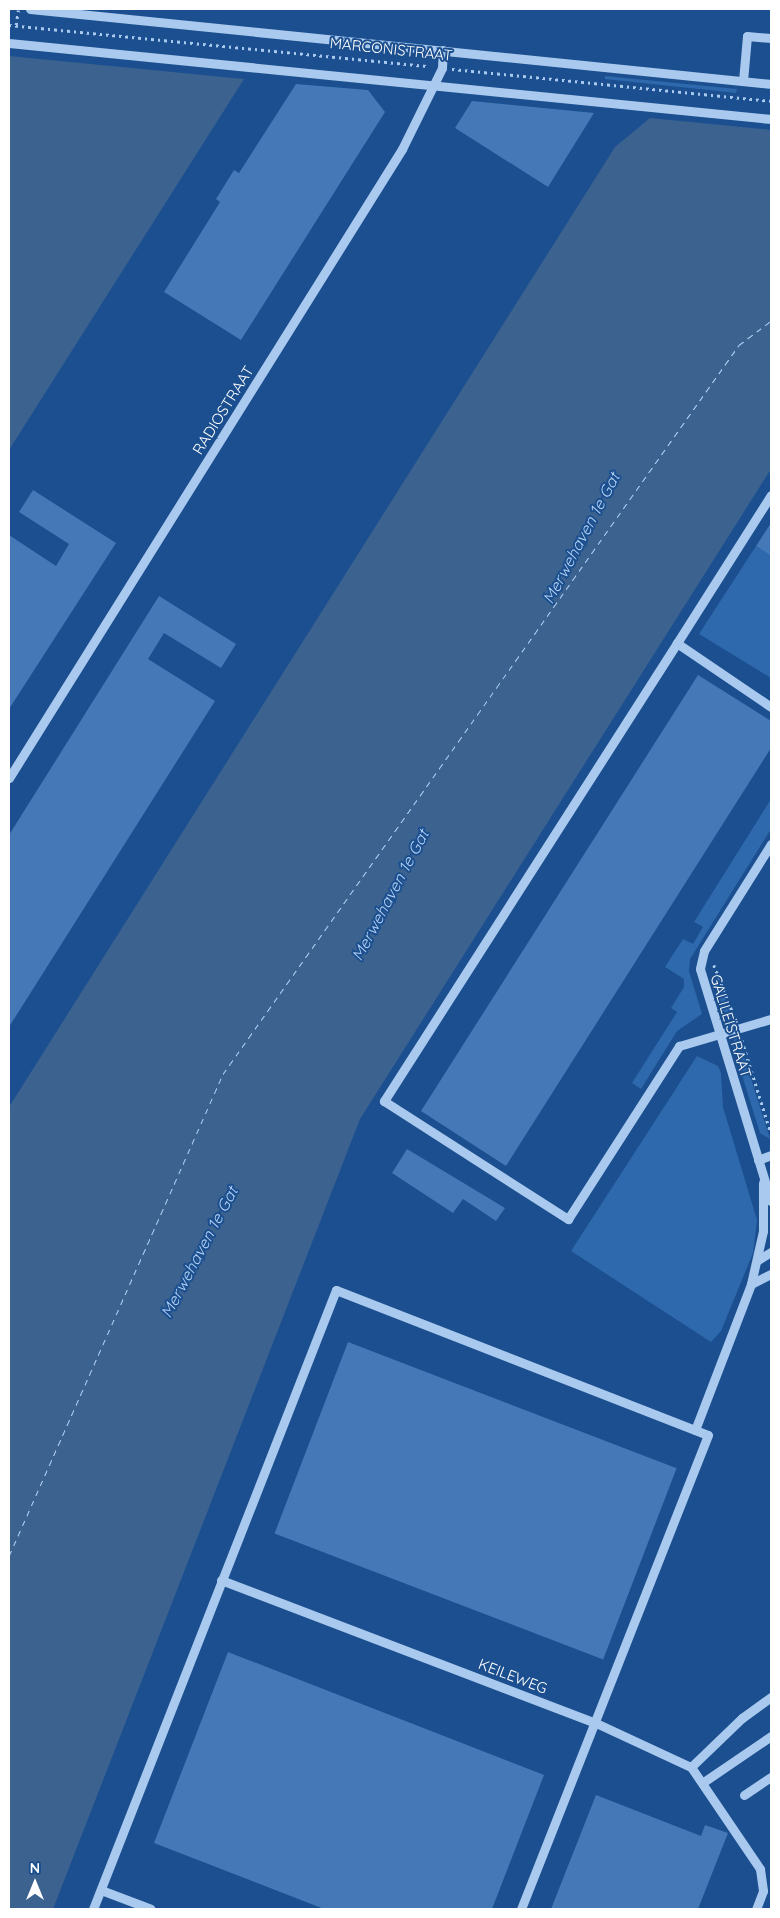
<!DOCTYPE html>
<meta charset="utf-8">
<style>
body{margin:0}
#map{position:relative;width:780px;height:1918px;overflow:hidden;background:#1b4f8f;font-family:Quicksand,sans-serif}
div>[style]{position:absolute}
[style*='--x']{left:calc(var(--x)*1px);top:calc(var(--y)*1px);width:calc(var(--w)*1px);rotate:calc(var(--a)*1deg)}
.green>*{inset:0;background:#2e69ad}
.water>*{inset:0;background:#3c6290}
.ferry>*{height:1px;margin-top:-0.5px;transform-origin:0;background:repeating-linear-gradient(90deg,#b5d3f5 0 6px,transparent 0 11px)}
.building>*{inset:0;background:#4478b7;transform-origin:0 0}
.path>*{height:2.5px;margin-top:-1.25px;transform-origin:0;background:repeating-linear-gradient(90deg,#a9c9ee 0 2.5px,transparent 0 6.5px)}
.minor>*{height:9px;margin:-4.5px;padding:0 4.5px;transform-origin:4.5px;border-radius:4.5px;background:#a9c9ee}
span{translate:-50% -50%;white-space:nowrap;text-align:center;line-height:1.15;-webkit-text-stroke:4px #1b4f8f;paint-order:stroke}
.street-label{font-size:15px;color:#fff}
.water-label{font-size:16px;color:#b5d3f5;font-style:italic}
.frame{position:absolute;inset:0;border:10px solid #fff;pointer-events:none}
.north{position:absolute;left:10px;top:1858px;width:50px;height:50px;-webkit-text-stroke:4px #1b4f8f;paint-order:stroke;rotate:0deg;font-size:14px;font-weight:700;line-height:20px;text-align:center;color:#fff}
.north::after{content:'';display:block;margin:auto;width:18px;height:22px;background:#fff;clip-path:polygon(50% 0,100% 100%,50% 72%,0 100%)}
</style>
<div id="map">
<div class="green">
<div style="clip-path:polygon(605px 76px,737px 89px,736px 93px,605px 79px)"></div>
<div style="clip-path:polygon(756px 546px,771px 556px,771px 678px,699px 634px)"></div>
<div style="clip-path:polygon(771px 799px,771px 829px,690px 959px,689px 971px,702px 1014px,677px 1031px,641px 1089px,632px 1083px,677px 1012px,671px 1008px,684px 987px,684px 979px,665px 967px,683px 939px,693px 944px,703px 927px,694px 922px)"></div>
<div style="clip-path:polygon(723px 992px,733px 1021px,724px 1016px,717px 993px)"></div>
<div style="clip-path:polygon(737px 1035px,770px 1139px,760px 1133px,732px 1043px)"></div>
<div style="clip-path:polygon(697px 1056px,718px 1066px,721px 1073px,723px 1107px,757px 1220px,753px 1253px,721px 1331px,711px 1342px,571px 1251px)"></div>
</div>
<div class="water">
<div style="clip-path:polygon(9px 56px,244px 79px,9px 450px)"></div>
<div style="clip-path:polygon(650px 118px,771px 130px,771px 469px,360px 1119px,53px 1909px,9px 1909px,9px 1107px,615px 147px)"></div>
</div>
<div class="ferry">
<div style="--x:9;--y:1556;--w:527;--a:-66.06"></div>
<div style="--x:223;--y:1074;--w:893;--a:-54.71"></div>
<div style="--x:739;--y:345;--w:40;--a:-37"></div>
</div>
<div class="building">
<div style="clip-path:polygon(296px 84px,368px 90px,385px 112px,241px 340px,164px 292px,220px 202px,216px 199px,234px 170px,239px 173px)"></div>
<div style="clip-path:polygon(472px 101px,594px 113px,548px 187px,455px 128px)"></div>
<div style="clip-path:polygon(33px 490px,116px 543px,9px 709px,9px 535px,56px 566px,69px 544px,19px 512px)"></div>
<div style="clip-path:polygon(771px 523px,771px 556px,756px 546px)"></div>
<div style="clip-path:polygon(159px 596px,236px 644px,221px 668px,164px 633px,148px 659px,215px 701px,9px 1027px,9px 835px)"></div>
<div style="clip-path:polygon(698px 675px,771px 721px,771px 748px,506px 1166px,421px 1111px)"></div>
<div style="clip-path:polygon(407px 1149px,505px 1208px,496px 1221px,463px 1199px,453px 1213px,392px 1173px)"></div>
<div style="left:348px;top:1342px;width:352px;height:205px;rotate:21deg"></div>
<div style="clip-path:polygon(228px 1652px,544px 1775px,492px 1909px,324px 1909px,154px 1843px)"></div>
<div style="clip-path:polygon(596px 1795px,701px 1836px,705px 1825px,728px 1833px,698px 1909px,551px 1909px)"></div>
</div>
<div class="path">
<div style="--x:9;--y:25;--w:422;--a:5.6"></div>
<div style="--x:16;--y:25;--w:15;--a:-82"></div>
<div style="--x:452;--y:69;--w:321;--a:5.7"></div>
<div style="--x:714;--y:965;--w:57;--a:68.4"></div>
<div style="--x:742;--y:1040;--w:97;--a:72.7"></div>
</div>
<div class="minor">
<div style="--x:30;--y:9;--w:745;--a:5.78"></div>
<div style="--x:9;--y:43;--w:766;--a:5.7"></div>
<div style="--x:743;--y:81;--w:45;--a:-84.9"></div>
<div style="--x:747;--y:36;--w:24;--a:5"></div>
<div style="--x:677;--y:643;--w:175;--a:-57.6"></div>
<div style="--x:771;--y:707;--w:114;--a:-145.8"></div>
<div style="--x:677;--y:643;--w:544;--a:122.61"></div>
<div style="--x:384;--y:1101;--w:219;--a:32.7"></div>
<div style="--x:568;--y:1219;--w:206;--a:-57.3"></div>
<div style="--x:679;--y:1046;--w:96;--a:-16.4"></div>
<div style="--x:9;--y:778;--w:742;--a:-58"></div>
<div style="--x:402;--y:149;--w:90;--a:-63.7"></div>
<div style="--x:442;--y:68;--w:18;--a:-87"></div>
<div style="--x:771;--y:844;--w:126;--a:122.1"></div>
<div style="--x:704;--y:951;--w:18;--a:103"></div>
<div style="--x:700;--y:969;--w:243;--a:73"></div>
<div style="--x:758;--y:1160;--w:14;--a:-21"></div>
<div style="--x:763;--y:1183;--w:48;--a:90"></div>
<div style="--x:763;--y:1231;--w:54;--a:102.8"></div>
<div style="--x:751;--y:1284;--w:22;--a:-27"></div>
<div style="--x:758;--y:1260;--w:15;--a:-32"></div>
<div style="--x:695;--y:1430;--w:156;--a:-69"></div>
<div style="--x:221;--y:1580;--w:401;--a:20.9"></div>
<div style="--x:596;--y:1723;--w:105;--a:24.9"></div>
<div style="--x:691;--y:1767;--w:123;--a:55.9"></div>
<div style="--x:760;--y:1869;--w:22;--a:82"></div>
<div style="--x:763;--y:1891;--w:19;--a:111"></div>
<div style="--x:691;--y:1767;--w:71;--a:-43.9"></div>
<div style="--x:742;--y:1718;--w:36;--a:-36"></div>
<div style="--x:705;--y:1781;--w:80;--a:-34.3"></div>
<div style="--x:744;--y:1795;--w:32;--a:-34"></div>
<div style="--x:101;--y:1890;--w:53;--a:20.8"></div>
<div style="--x:93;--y:1909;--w:665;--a:-68.57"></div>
<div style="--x:336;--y:1290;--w:399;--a:21.3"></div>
<div style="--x:708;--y:1435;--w:510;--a:111.53"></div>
</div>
<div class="street-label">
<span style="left:391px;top:49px;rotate:6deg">MARCONISTRAAT</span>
<span style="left:223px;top:410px;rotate:-58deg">RADIOSTRAAT</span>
<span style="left:731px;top:1026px;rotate:73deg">GALILEÏSTRAAT</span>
<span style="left:513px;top:1676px;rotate:21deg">KEILEWEG</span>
</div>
<div class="water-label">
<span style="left:581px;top:538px;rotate:-62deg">Merwehaven 1e Gat</span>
<span style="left:390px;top:895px;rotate:-62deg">Merwehaven 1e Gat</span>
<span style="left:199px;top:1252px;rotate:-62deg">Merwehaven 1e Gat</span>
</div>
<div class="frame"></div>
<div class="north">N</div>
</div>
